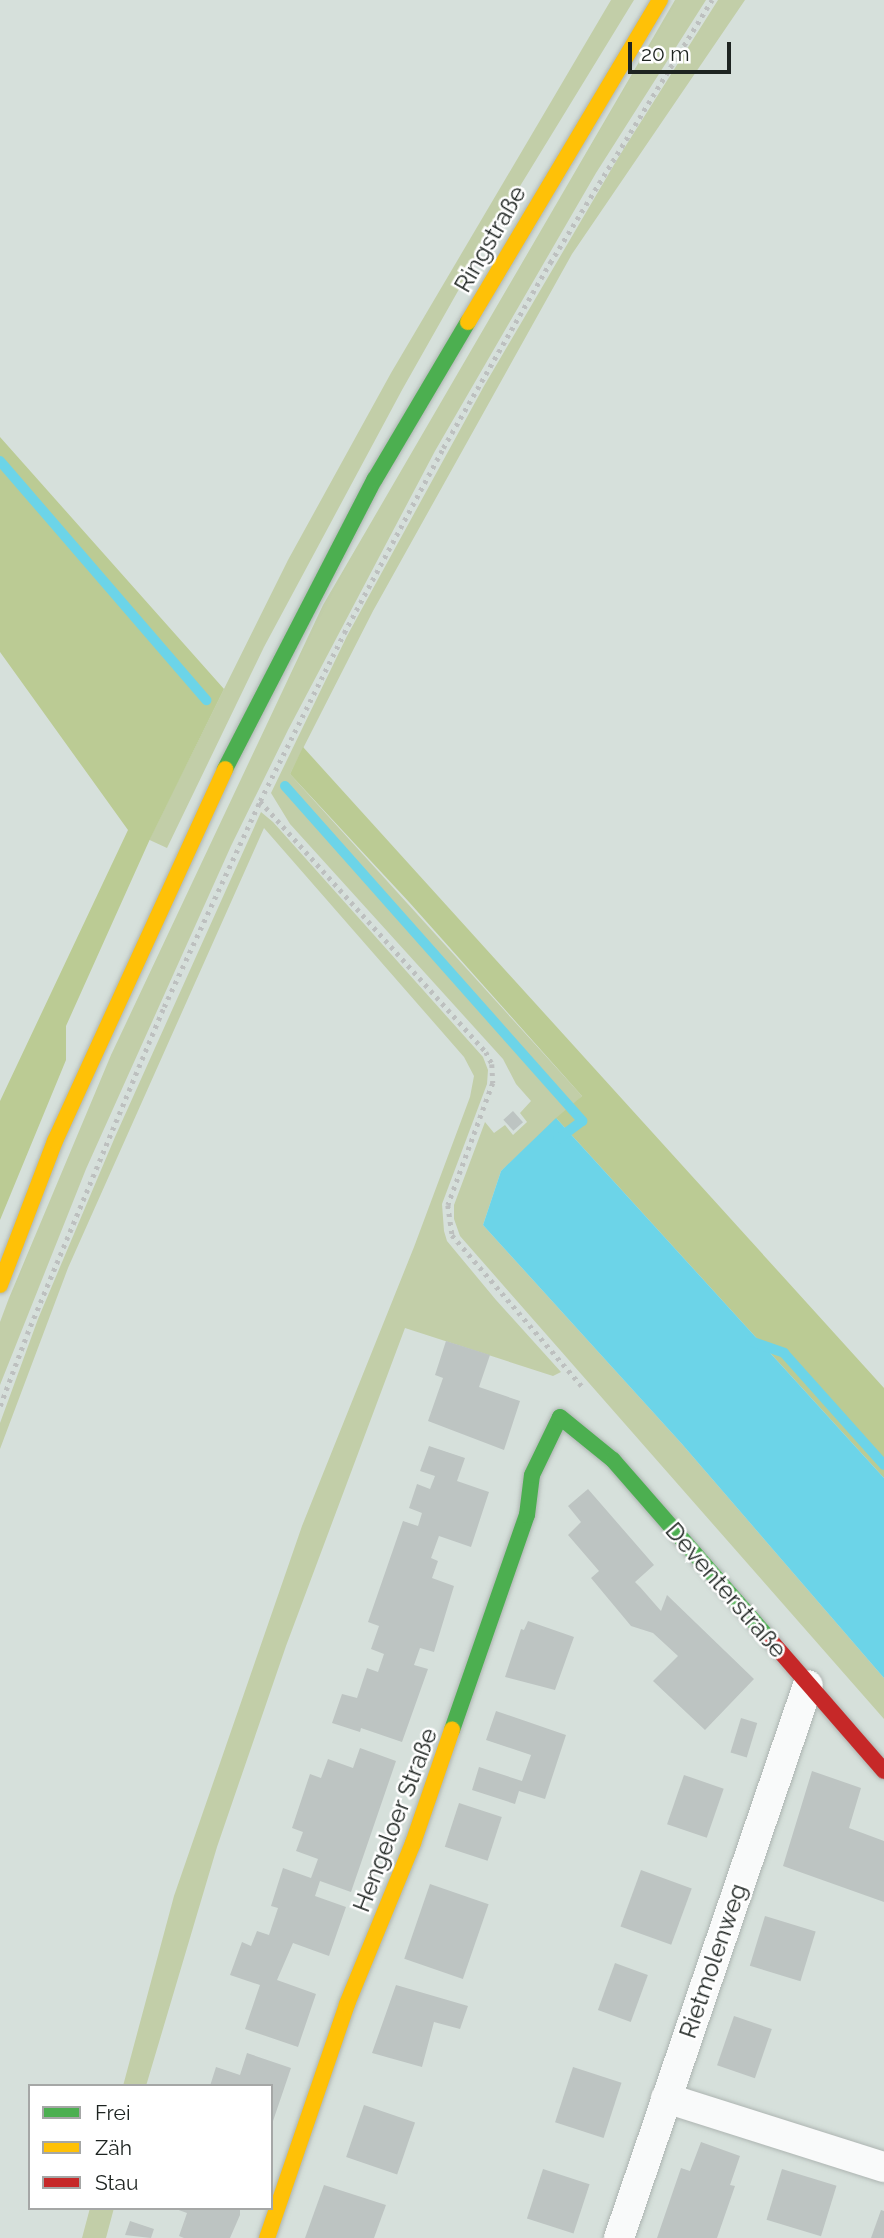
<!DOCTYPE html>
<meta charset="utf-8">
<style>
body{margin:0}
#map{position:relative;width:884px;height:2238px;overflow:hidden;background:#d6e0db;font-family:Raleway,sans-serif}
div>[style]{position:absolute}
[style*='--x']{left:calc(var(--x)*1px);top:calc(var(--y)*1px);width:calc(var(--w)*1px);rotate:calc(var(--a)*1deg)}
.green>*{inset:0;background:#c2cea8}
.forest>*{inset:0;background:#bbcb94}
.water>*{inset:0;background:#6cd4e8}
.stream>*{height:10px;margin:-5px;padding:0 5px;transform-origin:5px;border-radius:5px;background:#6cd4e8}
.building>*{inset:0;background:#bdc4c2;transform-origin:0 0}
.path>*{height:4.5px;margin-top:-2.25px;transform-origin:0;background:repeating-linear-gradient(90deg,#bdc0bf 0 3.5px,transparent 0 8.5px)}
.roads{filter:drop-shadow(0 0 2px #adb4b1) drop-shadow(0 0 2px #adb4b1)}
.street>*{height:30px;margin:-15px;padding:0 15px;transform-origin:15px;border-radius:15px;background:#f9fafa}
.fast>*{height:16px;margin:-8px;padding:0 8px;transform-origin:8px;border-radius:8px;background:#4caf50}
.slow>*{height:16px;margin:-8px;padding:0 8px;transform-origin:8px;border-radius:8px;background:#ffc107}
.jam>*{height:16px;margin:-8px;padding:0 8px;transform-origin:8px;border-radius:8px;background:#c62828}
span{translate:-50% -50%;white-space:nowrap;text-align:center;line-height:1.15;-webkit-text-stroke:5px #fff;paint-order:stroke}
.street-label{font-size:24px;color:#1e2421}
.legend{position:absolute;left:28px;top:2084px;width:245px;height:126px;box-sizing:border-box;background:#fff;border:2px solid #a5a7a6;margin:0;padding:9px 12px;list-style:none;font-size:21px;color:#1e2421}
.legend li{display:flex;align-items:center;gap:14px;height:35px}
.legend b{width:35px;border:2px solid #a5a7a6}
.scale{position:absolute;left:628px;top:42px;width:103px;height:32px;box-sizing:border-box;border:4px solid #1e2421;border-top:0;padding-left:9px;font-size:21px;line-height:24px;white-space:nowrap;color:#1e2421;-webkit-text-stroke:5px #fff;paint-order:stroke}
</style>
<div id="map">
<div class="green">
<div style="clip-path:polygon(611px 0,634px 0,484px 245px,402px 390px,264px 647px,167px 848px,128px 830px,150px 838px,288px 560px,391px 373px)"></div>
<div style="clip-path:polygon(675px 0,706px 0,596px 173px,435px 451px,288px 730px,231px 846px,86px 1169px,0 1385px,0 1322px,9px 1298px,111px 1055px,323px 605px)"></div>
<div style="clip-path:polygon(718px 0,745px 0,572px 254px,373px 611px,290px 774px,582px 1096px,501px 1171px,483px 1225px,682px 1444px,884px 1678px,884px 1719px,460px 1236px,454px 1219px,454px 1205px,485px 1122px,494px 1133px,505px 1125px,513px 1135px,527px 1122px,520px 1113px,531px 1101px,516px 1084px,503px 1059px,290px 824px,271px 793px,347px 636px,484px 386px,618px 158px)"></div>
<div style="clip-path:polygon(261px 812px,273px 822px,483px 1057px,488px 1070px,487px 1084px,442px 1204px,444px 1231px,447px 1241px,496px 1300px,561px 1372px,553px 1376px,405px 1328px,286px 1646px,217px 1847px,146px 2086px,123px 2086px,174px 1896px,302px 1526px,414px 1247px,470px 1097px,474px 1076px,464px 1057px,264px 828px,68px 1268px,0 1449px,0 1423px,38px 1319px,115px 1137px)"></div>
<div style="clip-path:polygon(90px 2208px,114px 2208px,106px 2238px,82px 2238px)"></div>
</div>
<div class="forest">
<div style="clip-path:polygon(0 437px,224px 689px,150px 839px,66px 1026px,66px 1060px,0 1220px,0 1101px,128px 830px,0 652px)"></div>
<div style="clip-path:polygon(303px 747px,884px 1388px,884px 1478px,556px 1118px,582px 1096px,409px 902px,290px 774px)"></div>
</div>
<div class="water">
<div style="clip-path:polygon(556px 1118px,884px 1478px,884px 1678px,682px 1444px,483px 1225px,501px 1171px)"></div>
</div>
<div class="stream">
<div style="--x:0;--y:461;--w:316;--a:49.2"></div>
<div style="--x:285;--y:786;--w:448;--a:48.4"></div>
<div style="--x:582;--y:1121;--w:30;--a:143"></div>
<div style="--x:750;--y:1341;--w:36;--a:19"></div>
<div style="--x:784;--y:1353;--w:150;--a:48.2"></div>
</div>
<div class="building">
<div style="left:513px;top:1111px;width:15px;height:13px;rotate:48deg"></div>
<div style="clip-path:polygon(446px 1341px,490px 1355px,479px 1387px,520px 1401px,504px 1450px,428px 1421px,443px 1378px,435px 1375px)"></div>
<div style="clip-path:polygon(429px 1446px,465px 1458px,457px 1481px,489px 1492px,471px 1547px,439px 1536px,431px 1558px,438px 1561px,432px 1578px,454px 1586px,434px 1652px,420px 1648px,414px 1665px,428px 1669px,402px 1742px,361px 1728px,360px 1732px,332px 1723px,342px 1694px,357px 1698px,367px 1668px,378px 1672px,384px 1654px,371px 1649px,379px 1626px,368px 1622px,403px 1521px,418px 1526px,422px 1513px,409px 1508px,417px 1484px,430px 1489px,435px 1476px,420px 1471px)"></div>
<div style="clip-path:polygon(588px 1489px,654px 1565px,635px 1582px,640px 1587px,661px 1611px,667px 1595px,754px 1679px,705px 1730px,653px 1681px,678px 1656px,653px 1633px,631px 1626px,591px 1578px,599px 1571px,568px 1535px,581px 1522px,568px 1506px)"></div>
<div style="clip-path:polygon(528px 1621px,574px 1637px,555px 1690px,505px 1677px,521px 1629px,524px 1630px)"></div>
<div style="clip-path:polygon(496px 1711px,566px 1735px,545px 1799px,519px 1791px,515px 1804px,472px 1790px,479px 1767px,522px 1781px,531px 1755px,486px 1740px)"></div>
<div style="left:741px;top:1718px;width:17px;height:36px;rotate:17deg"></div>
<div style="clip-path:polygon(360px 1748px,396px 1761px,351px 1892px,320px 1881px,315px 1896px,346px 1907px,329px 1956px,293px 1943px,277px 1980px,316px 1994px,298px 2047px,245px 2029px,260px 1985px,230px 1975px,242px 1942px,251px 1946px,257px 1931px,269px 1935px,278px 1908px,271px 1906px,283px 1868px,311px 1878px,318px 1859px,296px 1851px,303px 1832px,292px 1828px,310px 1774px,321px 1778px,328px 1759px,353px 1768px)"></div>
<div style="clip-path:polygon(812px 1771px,861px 1788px,849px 1828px,884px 1841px,884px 1902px,783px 1866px)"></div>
<div style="left:684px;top:1775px;width:42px;height:52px;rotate:19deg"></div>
<div style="left:459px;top:1803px;width:45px;height:46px;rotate:18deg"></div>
<div style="left:641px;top:1870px;width:54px;height:60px;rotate:20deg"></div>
<div style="left:430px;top:1884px;width:62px;height:79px;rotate:19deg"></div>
<div style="left:765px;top:1916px;width:53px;height:52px;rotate:17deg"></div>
<div style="left:615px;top:1963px;width:35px;height:50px;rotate:20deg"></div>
<div style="clip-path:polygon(396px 1985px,468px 2006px,460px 2029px,434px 2022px,422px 2067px,372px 2053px)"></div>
<div style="left:734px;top:2016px;width:40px;height:52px;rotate:19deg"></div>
<div style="clip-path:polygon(247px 2053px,291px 2068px,272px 2124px,271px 2086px,210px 2086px,216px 2067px,240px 2075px)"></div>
<div style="left:573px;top:2067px;width:51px;height:58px;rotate:18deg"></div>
<div style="left:364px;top:2105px;width:54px;height:55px;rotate:19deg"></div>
<div style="clip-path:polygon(701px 2142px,740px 2156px,730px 2185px,735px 2186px,717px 2238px,657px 2238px,681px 2168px,690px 2171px)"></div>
<div style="left:543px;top:2169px;width:49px;height:52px;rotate:18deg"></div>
<div style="left:782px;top:2169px;width:57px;height:53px;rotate:17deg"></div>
<div style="clip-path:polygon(324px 2185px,386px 2205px,374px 2238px,305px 2238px)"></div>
<div style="clip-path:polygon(173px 2208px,240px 2208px,240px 2215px,230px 2238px,184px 2238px,179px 2236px,187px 2213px)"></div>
<div style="clip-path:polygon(881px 2210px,884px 2211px,884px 2238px,871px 2238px)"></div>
<div style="clip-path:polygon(130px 2221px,154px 2229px,151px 2238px,125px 2235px)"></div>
</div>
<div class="path">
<div style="--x:260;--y:801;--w:338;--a:48"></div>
<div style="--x:486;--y:1052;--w:13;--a:63"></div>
<div style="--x:492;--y:1064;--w:19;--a:87"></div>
<div style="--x:493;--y:1083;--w:130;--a:110.2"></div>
<div style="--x:448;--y:1205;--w:30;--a:82"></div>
<div style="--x:452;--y:1235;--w:199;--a:49.3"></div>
<div style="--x:0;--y:1406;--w:77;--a:-69.4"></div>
<div style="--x:27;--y:1334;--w:355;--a:-67.3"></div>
<div style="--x:164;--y:1007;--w:227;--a:-65"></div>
<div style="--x:260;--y:801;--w:188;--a:-63.4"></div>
<div style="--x:344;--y:633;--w:210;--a:-61.8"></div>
<div style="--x:443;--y:448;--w:214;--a:-60"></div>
<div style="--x:550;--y:263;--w:309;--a:-58.4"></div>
</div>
<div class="roads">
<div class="street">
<div style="--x:666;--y:2098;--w:229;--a:17.6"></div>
<div style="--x:619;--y:2238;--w:584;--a:-71.13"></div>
</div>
<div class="fast">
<div style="--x:225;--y:769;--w:326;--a:-62.7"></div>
<div style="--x:375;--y:479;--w:182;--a:-59.4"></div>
<div style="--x:452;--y:1730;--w:228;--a:-70.8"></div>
<div style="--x:527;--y:1515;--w:40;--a:-82.9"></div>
<div style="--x:532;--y:1475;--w:64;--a:-64.2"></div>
<div style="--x:560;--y:1417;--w:68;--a:39.1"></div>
<div style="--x:613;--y:1460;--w:240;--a:48.9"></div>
</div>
<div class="slow">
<div style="--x:468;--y:322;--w:375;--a:-59.2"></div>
<div style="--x:0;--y:1285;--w:154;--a:-69.1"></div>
<div style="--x:55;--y:1141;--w:409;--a:-65.4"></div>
<div style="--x:267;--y:2238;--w:247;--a:-71.1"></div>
<div style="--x:347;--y:2004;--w:174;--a:-67.7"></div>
<div style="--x:413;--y:1843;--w:120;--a:-71"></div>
</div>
<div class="jam">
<div style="--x:771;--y:1641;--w:172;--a:49"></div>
</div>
</div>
<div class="street-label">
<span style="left:490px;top:239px;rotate:-60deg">Ringstraße</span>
<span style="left:726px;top:1590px;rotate:49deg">Deventerstraße</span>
<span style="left:395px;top:1820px;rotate:-69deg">Hengeloer Straße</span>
<span style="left:713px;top:1961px;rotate:-71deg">Rietmolenweg</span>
</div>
<ul class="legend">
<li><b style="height:9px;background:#4caf50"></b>Frei</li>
<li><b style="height:9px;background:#ffc107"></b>Zäh</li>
<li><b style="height:9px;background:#c62828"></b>Stau</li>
</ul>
<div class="scale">20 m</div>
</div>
